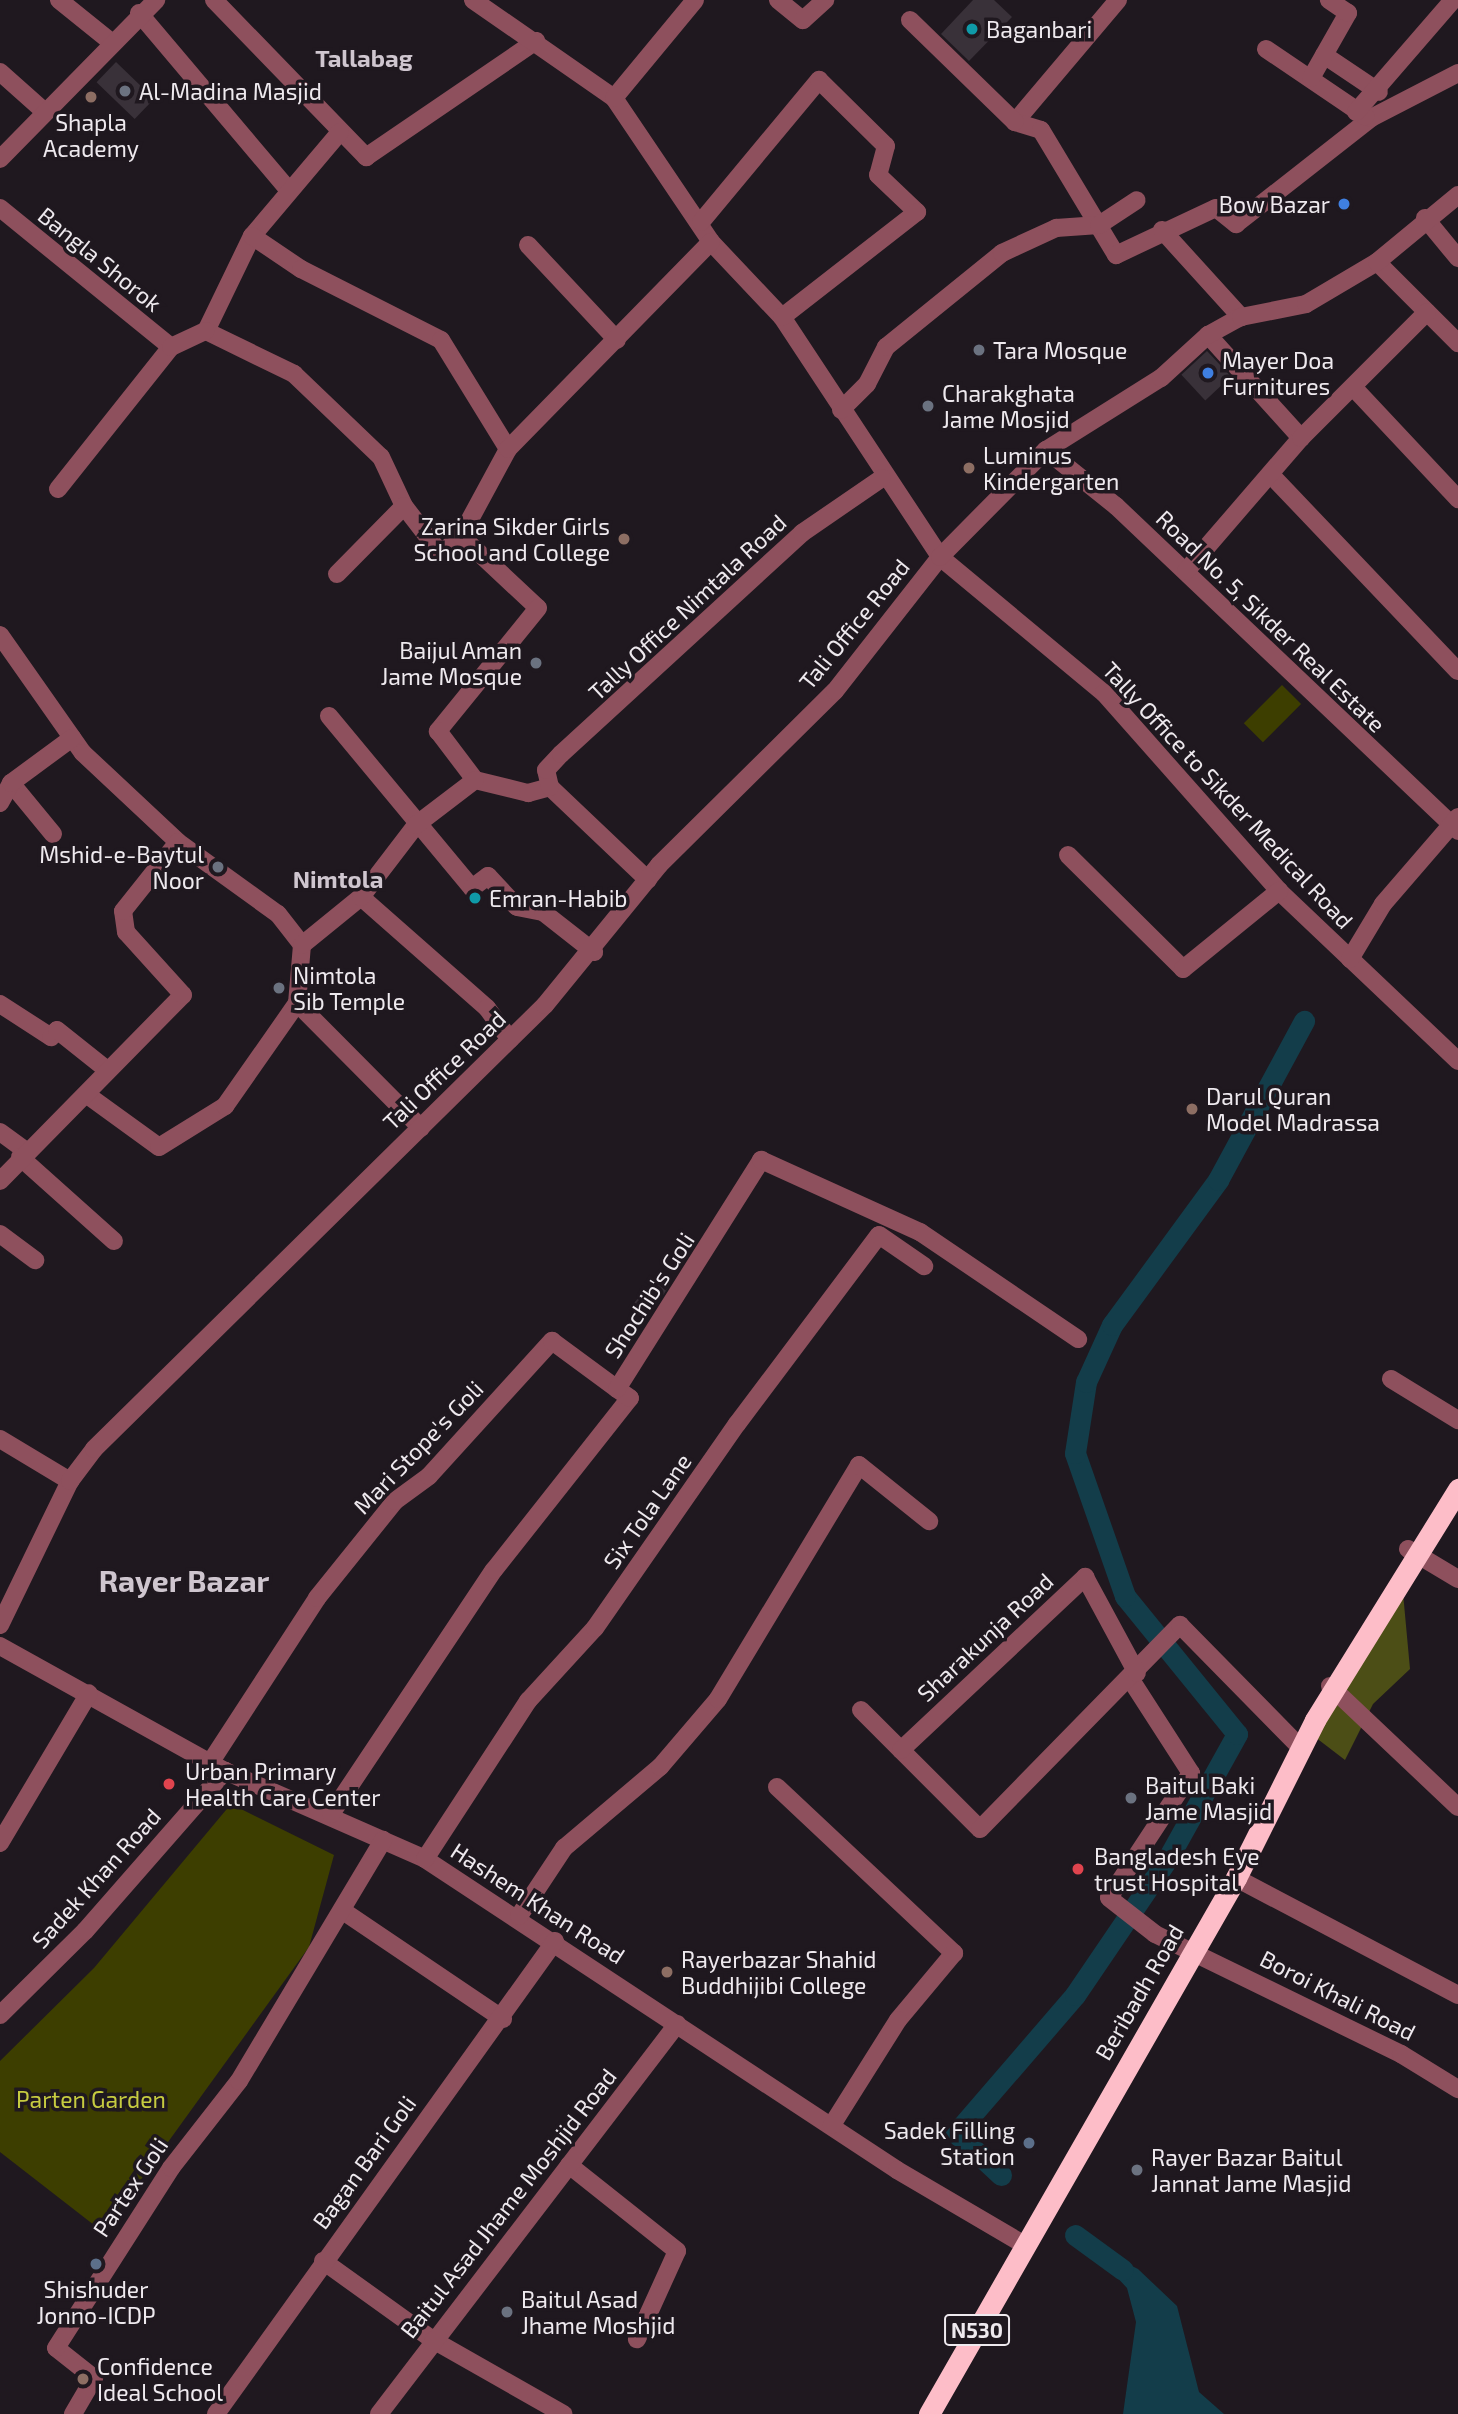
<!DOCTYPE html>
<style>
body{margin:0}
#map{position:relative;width:1458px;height:2414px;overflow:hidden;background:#1f181f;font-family:"Exo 2",sans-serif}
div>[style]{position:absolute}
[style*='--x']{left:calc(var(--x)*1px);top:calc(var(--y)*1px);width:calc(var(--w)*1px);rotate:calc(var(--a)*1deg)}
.green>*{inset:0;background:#3d3e00;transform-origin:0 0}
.forest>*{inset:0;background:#4c4e16}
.water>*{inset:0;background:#133d4a}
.canal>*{height:21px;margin:-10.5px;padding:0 10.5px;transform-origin:10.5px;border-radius:10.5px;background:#133d4a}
.building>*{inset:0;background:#393139;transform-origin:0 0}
.minor>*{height:18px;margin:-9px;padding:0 9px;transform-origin:9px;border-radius:9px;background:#8e505d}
.highway>*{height:21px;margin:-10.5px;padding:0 10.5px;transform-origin:10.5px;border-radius:10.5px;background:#fdbdc8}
.dots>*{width:19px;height:19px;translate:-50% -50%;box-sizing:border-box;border:4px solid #1f181f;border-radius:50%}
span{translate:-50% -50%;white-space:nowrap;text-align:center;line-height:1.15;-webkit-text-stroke:7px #1f181f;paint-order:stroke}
.shield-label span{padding:2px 5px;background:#1f181f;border:2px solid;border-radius:5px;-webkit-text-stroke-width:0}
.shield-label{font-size:21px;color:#eee9ee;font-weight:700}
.poi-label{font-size:23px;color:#eee9ee}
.left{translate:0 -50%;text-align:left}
.right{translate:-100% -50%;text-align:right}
.street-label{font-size:23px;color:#eee9ee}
.park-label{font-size:23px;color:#c6cb40}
.neighbourhood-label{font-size:24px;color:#cfc6cf;font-weight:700}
.district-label{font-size:30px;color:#cfc6cf;font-weight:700}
</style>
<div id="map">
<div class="green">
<div style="left:1282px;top:685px;width:27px;height:54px;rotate:45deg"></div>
<div style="clip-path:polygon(231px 1804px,334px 1855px,309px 1947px,103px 2232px,0 2152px,0 2061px,94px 1968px)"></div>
</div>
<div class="forest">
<div style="clip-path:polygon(1402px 1582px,1410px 1669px,1373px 1704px,1345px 1760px,1315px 1737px)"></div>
</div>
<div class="water">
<div style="clip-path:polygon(1104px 2252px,1138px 2269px,1177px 2306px,1199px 2392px,1224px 2414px,1123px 2414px,1136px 2322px,1127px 2288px,1099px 2258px)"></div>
</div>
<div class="canal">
<div style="--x:1001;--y:2175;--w:62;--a:-137"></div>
<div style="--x:956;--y:2133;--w:182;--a:-49.2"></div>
<div style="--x:1075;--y:1995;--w:166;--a:-55.8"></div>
<div style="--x:1168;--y:1858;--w:142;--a:-60.9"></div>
<div style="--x:1237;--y:1734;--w:178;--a:-129.1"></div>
<div style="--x:1125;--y:1596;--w:151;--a:-109.3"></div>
<div style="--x:1075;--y:1453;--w:72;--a:-81.2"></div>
<div style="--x:1086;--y:1382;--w:63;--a:-65.5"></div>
<div style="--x:1112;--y:1325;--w:180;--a:-53.8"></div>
<div style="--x:1218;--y:1180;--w:181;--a:-61.6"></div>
<div style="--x:1075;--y:2235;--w:59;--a:36.1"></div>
</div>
<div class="building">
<div style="clip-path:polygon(973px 0,994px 0,1012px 17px,969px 61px,941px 34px)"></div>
<div style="left:116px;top:62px;width:53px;height:28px;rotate:44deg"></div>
<div style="left:1207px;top:351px;width:35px;height:35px;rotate:47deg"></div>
<div style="clip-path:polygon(657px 1276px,669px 1286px,649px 1317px,634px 1303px)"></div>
</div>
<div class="minor">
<div style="--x:59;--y:0;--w:67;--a:38.9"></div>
<div style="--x:214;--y:0;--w:219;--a:45.9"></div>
<div style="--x:366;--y:157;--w:206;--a:-34.3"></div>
<div style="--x:473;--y:0;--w:172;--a:34.8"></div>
<div style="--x:614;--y:98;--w:174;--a:56"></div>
<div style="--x:711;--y:242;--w:103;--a:46.6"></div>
<div style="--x:782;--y:317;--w:287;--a:56.6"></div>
<div style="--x:940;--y:557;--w:213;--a:39.7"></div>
<div style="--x:1104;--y:693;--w:264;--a:48.5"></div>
<div style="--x:1279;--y:891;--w:247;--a:43.5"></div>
<div style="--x:778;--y:0;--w:32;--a:39"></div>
<div style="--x:803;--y:20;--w:30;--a:-42"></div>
<div style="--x:1118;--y:0;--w:160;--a:130.2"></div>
<div style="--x:1015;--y:122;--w:27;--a:17"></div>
<div style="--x:1041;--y:130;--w:146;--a:59"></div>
<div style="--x:1116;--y:255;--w:110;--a:-25.2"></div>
<div style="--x:1216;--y:208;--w:26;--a:39"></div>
<div style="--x:1236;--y:224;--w:172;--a:-38.1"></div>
<div style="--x:1371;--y:118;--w:98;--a:-27.3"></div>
<div style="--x:139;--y:13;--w:229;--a:49.8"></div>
<div style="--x:910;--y:20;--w:146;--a:44.2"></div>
<div style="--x:1266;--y:49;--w:120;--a:34.1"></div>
<div style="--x:1324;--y:55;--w:66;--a:33.9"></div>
<div style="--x:0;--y:72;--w:59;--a:41.6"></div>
<div style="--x:1311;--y:78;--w:75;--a:-60.4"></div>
<div style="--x:1348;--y:13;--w:23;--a:-146"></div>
<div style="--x:614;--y:98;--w:127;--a:-50.4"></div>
<div style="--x:1356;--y:112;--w:148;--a:-49.1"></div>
<div style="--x:340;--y:132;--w:136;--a:130.2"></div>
<div style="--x:252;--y:236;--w:106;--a:115.8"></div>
<div style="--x:206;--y:331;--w:98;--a:26"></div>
<div style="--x:294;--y:374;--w:120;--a:43.7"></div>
<div style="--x:381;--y:457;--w:54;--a:64.9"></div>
<div style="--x:404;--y:506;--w:61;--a:52.4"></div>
<div style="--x:441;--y:554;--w:27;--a:-42"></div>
<div style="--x:461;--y:536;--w:105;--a:43.1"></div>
<div style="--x:538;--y:608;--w:159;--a:129.1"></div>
<div style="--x:438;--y:731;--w:61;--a:52.9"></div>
<div style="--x:475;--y:780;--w:55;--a:13.8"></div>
<div style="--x:528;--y:793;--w:23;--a:-15"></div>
<div style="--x:550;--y:787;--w:135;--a:43.5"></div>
<div style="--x:0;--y:159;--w:223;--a:-45.5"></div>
<div style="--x:0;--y:208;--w:220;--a:39.1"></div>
<div style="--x:1425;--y:218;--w:52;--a:50.5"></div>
<div style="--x:701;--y:222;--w:185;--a:-50.3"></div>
<div style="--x:819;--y:80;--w:94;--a:44.6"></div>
<div style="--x:886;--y:146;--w:30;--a:105"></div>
<div style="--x:878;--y:175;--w:54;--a:43.5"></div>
<div style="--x:917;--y:212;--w:171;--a:142.1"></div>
<div style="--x:1162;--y:230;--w:118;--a:47.8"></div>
<div style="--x:252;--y:236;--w:59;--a:34"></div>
<div style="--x:301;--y:269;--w:157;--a:26.9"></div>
<div style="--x:441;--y:340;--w:128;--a:58.4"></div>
<div style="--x:528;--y:245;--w:130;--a:46.9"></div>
<div style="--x:1377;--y:262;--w:115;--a:45"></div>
<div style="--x:1208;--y:335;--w:139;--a:47.9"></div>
<div style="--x:1353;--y:387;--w:154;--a:46.8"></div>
<div style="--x:841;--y:410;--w:37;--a:-45"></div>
<div style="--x:867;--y:384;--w:42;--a:-62.8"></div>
<div style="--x:886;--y:347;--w:149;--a:-39"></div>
<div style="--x:1002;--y:253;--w:60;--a:-24.8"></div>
<div style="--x:1056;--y:228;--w:43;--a:-4"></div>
<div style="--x:1099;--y:225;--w:45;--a:-33.3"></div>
<div style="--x:1046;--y:450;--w:90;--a:38.7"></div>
<div style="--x:1116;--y:506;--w:472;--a:43.5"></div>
<div style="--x:1273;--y:477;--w:268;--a:46.4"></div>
<div style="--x:58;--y:489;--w:181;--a:-51.5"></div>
<div style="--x:171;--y:347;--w:38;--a:-25"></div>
<div style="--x:461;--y:536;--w:99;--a:-61.6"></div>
<div style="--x:508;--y:449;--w:290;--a:-45.6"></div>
<div style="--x:1186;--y:571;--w:176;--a:-49.2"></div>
<div style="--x:1301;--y:438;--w:178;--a:-45"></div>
<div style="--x:337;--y:574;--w:95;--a:-45.4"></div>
<div style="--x:0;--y:635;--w:144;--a:54.9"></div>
<div style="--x:83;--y:753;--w:130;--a:43.1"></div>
<div style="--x:178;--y:842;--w:123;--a:35.8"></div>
<div style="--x:278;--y:914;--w:39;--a:52"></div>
<div style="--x:302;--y:945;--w:58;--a:94.9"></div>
<div style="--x:297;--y:1003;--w:176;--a:45.2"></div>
<div style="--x:329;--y:716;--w:224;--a:50.3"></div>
<div style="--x:472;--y:888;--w:20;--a:-37"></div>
<div style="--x:488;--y:876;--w:42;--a:46.9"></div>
<div style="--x:517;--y:907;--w:26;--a:11"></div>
<div style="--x:543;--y:912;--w:65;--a:38.1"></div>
<div style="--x:11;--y:783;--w:66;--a:50.5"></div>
<div style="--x:550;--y:787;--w:17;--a:-103"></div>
<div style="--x:546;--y:770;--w:22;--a:-47"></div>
<div style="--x:561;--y:754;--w:327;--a:-42.5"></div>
<div style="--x:802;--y:533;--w:97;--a:-34.5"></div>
<div style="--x:0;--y:803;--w:23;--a:-61"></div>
<div style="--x:11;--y:783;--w:76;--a:-36.4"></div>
<div style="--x:1068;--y:855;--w:162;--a:44.7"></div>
<div style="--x:1183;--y:969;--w:124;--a:-39.1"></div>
<div style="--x:361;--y:897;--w:168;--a:41.4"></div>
<div style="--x:487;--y:1008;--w:39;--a:54"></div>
<div style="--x:302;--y:945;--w:76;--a:-39.1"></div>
<div style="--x:361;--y:897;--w:91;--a:-52.6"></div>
<div style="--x:416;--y:825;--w:74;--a:-37.3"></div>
<div style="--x:1350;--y:959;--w:64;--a:-59"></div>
<div style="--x:1383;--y:904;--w:115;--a:-49.2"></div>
<div style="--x:0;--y:1004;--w:61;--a:32.9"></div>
<div style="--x:51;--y:1037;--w:9;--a:-49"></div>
<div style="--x:57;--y:1030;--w:63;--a:38.5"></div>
<div style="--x:90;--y:1097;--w:85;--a:35.9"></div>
<div style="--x:159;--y:1147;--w:78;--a:-31.8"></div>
<div style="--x:225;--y:1106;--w:126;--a:-55"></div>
<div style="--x:0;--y:1132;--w:31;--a:36"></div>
<div style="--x:20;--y:1157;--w:126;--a:41.8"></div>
<div style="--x:0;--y:1181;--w:261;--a:-45.5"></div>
<div style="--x:183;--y:995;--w:85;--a:-132.1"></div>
<div style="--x:126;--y:932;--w:21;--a:-98"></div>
<div style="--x:123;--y:911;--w:88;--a:-51.4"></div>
<div style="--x:0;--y:1234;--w:44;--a:36.6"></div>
<div style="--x:1391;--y:1379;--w:79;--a:31.5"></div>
<div style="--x:0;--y:1439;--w:82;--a:31"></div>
<div style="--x:1408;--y:1549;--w:58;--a:31"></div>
<div style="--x:0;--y:1625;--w:160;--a:-64.1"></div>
<div style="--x:70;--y:1481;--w:40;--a:-53"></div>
<div style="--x:94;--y:1449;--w:633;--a:-44.55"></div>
<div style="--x:545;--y:1005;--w:181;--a:-50.8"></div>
<div style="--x:659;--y:865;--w:247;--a:-44.7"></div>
<div style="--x:835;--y:691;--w:170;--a:-51.9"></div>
<div style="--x:940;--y:557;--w:151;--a:-45.3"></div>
<div style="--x:1046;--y:450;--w:136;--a:-32.1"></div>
<div style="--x:1161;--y:378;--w:64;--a:-42.5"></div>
<div style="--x:1208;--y:335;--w:38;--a:-29"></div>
<div style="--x:1241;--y:317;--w:66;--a:-11.3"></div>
<div style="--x:1306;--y:304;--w:82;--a:-30.6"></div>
<div style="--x:1377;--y:262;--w:105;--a:-39.6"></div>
<div style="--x:0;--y:1646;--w:257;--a:29.1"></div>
<div style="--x:225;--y:1771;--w:219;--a:23.7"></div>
<div style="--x:425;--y:1859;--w:565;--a:33.38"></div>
<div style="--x:897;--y:2170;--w:148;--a:30.4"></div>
<div style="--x:1131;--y:1680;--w:111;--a:57.2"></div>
<div style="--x:1191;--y:1773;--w:149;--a:123.3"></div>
<div style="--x:1109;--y:1898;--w:58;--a:38"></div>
<div style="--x:1155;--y:1934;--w:274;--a:26"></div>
<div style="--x:1401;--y:2054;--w:67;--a:31.6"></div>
<div style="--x:1330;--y:1686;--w:176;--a:43.4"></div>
<div style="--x:861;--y:1710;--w:168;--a:45"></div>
<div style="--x:980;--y:1829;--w:286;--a:-45.6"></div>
<div style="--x:1180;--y:1625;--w:171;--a:45.5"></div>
<div style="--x:901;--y:1750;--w:253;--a:-43.2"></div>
<div style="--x:1085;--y:1577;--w:109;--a:61.6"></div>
<div style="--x:210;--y:1763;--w:197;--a:-57"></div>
<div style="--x:317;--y:1598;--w:124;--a:-51.2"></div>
<div style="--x:395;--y:1501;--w:42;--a:-36.3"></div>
<div style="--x:429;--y:1476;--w:183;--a:-47.7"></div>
<div style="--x:552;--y:1341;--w:81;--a:36.4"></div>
<div style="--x:777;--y:1787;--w:243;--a:43.2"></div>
<div style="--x:954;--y:1953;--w:87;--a:129.9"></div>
<div style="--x:898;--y:2020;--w:124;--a:122.2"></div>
<div style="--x:331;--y:1814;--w:293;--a:-56.3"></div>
<div style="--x:494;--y:1570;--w:219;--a:-51.7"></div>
<div style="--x:630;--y:1398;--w:16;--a:-145"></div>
<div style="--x:617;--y:1389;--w:271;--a:-57.8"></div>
<div style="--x:761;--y:1160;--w:175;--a:24.4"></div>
<div style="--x:920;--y:1232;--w:191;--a:34.1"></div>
<div style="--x:0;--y:1843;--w:174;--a:-59.3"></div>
<div style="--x:425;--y:1859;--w:189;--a:-56.9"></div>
<div style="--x:528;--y:1701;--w:99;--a:-47.5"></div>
<div style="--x:595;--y:1628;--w:249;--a:-55.2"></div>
<div style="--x:737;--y:1424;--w:236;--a:-53.1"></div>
<div style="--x:879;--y:1235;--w:55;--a:34.6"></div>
<div style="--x:1236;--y:1878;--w:251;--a:27.8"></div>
<div style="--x:343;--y:1911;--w:193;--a:34"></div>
<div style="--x:519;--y:1916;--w:82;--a:-56.5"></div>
<div style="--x:564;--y:1848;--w:126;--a:-40.2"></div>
<div style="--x:660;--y:1767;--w:89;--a:-49.5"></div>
<div style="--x:718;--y:1699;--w:273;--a:-58.9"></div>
<div style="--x:859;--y:1465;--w:90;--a:38.7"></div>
<div style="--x:0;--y:2015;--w:120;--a:-44.7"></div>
<div style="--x:85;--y:1931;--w:213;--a:-48.8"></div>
<div style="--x:569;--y:2165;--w:138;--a:38.5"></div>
<div style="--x:677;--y:2251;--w:97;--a:114.4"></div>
<div style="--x:323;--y:2261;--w:135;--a:35.7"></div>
<div style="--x:433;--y:2340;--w:150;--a:29.6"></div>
<div style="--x:73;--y:2414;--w:42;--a:-59.7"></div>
<div style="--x:94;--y:2378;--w:48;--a:-141.7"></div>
<div style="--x:56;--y:2348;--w:214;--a:-57.4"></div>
<div style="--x:171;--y:2168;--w:110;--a:-52"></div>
<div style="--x:239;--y:2081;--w:281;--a:-59.1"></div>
<div style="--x:216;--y:2414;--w:582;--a:-54.37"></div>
<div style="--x:379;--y:2414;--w:491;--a:-52.6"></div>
</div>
<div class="highway">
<div style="--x:929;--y:2414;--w:618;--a:-60.2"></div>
<div style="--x:1236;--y:1878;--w:177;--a:-63.4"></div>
<div style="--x:1315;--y:1720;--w:272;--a:-58.2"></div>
</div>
<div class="dots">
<div style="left:972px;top:29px;background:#0f9aa8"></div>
<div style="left:125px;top:91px;background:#6b7280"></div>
<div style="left:91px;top:97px;background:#8d6e63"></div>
<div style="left:1344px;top:204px;background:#3f7fe0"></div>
<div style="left:979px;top:350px;background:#6b7280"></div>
<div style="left:1208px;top:373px;background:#3f7fe0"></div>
<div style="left:928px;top:406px;background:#6b7280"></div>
<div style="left:969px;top:468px;background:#8d6e63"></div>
<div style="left:624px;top:539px;background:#8d6e63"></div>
<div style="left:536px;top:663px;background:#6b7280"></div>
<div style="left:218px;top:867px;background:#6b7280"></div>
<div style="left:475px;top:898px;background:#0f9aa8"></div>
<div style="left:279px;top:988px;background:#6b7280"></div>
<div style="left:1192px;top:1109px;background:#8d6e63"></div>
<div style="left:169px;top:1784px;background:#e0444e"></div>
<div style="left:1131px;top:1798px;background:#6b7280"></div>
<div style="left:1078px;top:1869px;background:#e0444e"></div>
<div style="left:667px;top:1972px;background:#8d6e63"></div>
<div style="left:1029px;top:2143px;background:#5c6f8a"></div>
<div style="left:1137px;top:2170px;background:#6b7280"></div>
<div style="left:96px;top:2264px;background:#5c6f8a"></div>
<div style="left:507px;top:2312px;background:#6b7280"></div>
<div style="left:83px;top:2379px;background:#8d6e63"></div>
</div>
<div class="shield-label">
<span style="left:977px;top:2330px">N530</span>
</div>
<div class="poi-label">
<span class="left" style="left:986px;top:29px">Baganbari</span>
<span class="left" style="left:139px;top:91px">Al-Madina Masjid</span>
<span style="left:91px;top:135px">Shapla<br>Academy</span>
<span class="right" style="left:1330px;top:204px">Bow Bazar</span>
<span class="left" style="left:993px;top:350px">Tara Mosque</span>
<span class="left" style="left:1222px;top:373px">Mayer Doa<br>Furnitures</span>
<span class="left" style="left:942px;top:406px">Charakghata<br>Jame Mosjid</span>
<span class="left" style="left:983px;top:468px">Luminus<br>Kindergarten</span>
<span class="right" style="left:610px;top:539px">Zarina Sikder Girls<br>School and College</span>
<span class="right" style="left:522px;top:663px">Baijul Aman<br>Jame Mosque</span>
<span class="right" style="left:204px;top:867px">Mshid-e-Baytul<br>Noor</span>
<span class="left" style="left:489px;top:898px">Emran-Habib</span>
<span class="left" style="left:293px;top:988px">Nimtola<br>Sib Temple</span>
<span class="left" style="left:1206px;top:1109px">Darul Quran<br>Model Madrassa</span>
<span class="left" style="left:185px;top:1784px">Urban Primary<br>Health Care Center</span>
<span class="left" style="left:1145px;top:1798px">Baitul Baki<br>Jame Masjid</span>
<span class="left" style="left:1094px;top:1869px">Bangladesh Eye<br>trust Hospital</span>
<span class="left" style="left:681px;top:1972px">Rayerbazar Shahid<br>Buddhijibi College</span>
<span class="right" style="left:1015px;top:2143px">Sadek Filling<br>Station</span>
<span class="left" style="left:1151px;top:2170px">Rayer Bazar Baitul<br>Jannat Jame Masjid</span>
<span style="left:96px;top:2302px">Shishuder<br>Jonno-ICDP</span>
<span class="left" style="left:521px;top:2312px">Baitul Asad<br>Jhame Moshjid</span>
<span class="left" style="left:97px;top:2379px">Confidence<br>Ideal School</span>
</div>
<div class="street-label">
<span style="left:100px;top:259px;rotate:39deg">Bangla Shorok</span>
<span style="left:687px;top:607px;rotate:-43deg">Tally Office Nimtala Road</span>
<span style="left:1271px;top:621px;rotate:44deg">Road No. 5, Sikder Real Estate</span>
<span style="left:854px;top:624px;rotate:-51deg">Tali Office Road</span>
<span style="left:1228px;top:795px;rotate:47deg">Tally Office to Sikder Medical Road</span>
<span style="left:444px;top:1070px;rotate:-44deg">Tali Office Road</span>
<span style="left:649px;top:1295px;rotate:-57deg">Shochib's Goli</span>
<span style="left:418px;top:1447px;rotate:-46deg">Mari Stope's Goli</span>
<span style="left:647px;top:1511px;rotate:-55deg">Six Tola Lane</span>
<span style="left:985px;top:1637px;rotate:-43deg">Sharakunja Road</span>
<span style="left:96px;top:1878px;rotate:-48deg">Sadek Khan Road</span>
<span style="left:538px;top:1903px;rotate:33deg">Hashem Khan Road</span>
<span style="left:1139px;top:1992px;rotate:-60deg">Beribadh Road</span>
<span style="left:1338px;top:1995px;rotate:27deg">Boroi Khali Road</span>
<span style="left:364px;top:2162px;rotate:-54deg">Bagan Bari Goli</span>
<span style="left:130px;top:2187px;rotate:-56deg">Partex Goli</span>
<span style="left:508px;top:2203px;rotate:-52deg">Baitul Asad Jhame Moshjid Road</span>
</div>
<div class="park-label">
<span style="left:91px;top:2099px">Parten Garden</span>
</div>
<div class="neighbourhood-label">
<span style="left:364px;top:58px">Tallabag</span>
<span style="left:338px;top:879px">Nimtola</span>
</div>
<div class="district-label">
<span style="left:184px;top:1580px">Rayer Bazar</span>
</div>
</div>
